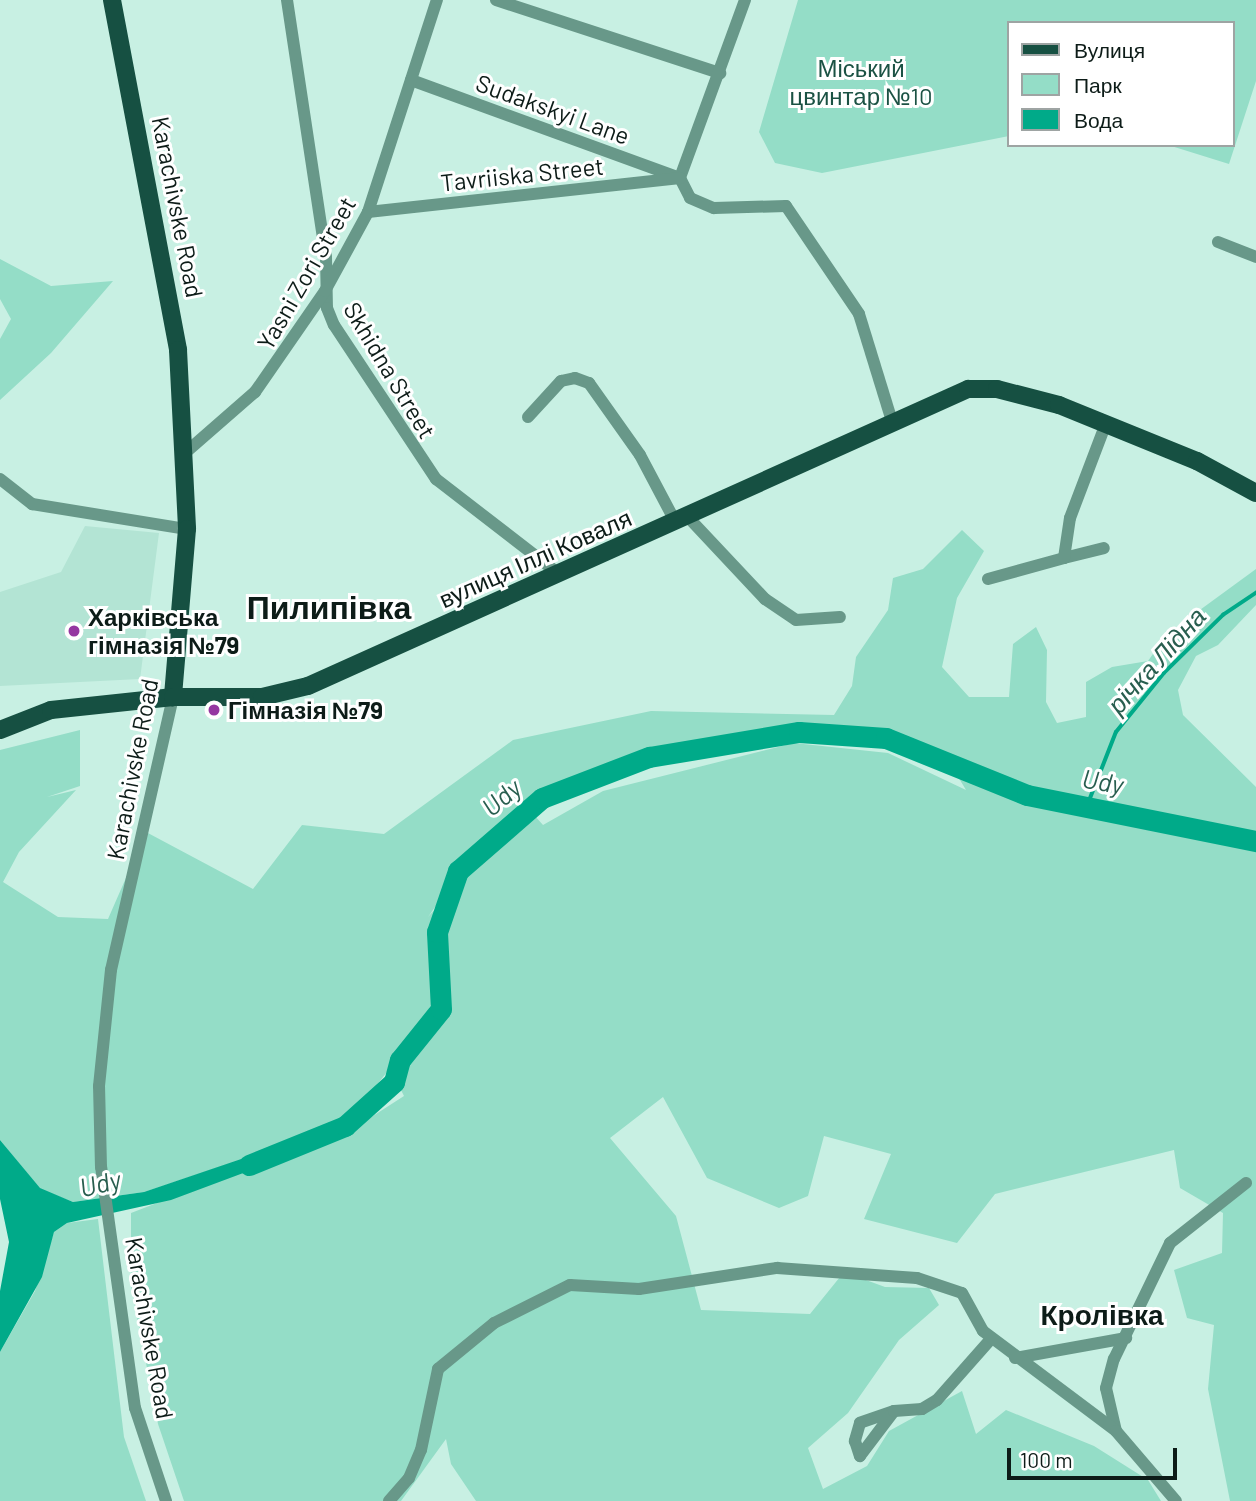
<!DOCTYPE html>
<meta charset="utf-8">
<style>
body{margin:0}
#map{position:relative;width:1256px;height:1501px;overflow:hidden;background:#c8f0e3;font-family:Barlow,sans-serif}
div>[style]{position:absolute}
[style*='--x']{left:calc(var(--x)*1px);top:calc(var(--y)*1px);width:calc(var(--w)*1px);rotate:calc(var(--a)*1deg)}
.built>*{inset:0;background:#b3e4d4}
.green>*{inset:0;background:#94ddc7}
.water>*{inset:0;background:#00aa89}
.stream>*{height:3.5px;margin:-1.75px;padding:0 1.75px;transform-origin:1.75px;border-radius:1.75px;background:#00aa89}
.river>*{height:21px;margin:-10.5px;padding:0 10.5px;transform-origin:10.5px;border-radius:10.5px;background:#00aa89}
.street>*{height:12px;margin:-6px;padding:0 6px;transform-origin:6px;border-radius:6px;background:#689889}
.primary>*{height:18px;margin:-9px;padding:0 9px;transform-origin:9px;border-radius:9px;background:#165042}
.dots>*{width:19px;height:19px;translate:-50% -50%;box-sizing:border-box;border:4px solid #fff;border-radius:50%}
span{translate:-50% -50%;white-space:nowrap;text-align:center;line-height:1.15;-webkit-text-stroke:6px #fff;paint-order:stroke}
.park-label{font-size:24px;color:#1b5244}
.street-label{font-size:24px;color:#0d1c18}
.poi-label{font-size:24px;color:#0d1c18;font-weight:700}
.left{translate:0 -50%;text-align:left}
.water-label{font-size:26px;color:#285e4f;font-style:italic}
.quarter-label{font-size:28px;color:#0d1c18;font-weight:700}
.district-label{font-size:32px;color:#0d1c18;font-weight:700}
.legend{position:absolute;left:1007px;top:21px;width:228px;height:126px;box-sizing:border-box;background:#fff;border:2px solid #9ea4a3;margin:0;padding:9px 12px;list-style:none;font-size:21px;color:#0d1c18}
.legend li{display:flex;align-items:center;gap:14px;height:35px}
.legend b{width:35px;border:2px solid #9ea4a3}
.scale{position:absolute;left:1007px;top:1448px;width:170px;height:32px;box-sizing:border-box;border:4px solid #0d1c18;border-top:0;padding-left:9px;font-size:21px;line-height:24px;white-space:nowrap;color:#0d1c18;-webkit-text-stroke:5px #fff;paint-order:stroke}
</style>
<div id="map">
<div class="built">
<div style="clip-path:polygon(85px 526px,159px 533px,140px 679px,0 686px,0 592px,61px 572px)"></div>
</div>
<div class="green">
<div style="clip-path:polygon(798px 0,1256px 0,1256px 81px,1229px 164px,1168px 145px,1233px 145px,1233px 23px,1009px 23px,1009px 136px,822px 173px,775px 163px,759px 132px)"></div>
<div style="clip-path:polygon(0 259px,51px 286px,113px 281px,51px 353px,0 400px,0 339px,11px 319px,0 299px)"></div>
<div style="clip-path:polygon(evenodd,962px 530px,984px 551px,957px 598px,942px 667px,969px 697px,1009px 697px,1013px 644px,1036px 627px,1047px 650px,1046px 702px,1057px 723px,1086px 717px,1086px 682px,1112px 667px,1148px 661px,1167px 634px,1256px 569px,1256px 605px,1218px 645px,1196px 656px,1178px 690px,1183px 715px,1256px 787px,1256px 838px,1027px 790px,892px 731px,779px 726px,667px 746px,525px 805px,543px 825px,603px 791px,794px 743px,888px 753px,966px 790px,954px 770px,1029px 800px,1256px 847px,1256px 1501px,1230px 1501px,1208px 1389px,1214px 1325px,1187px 1318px,1174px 1270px,1222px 1253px,1223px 1213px,1180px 1188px,1174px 1150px,995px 1194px,957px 1243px,864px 1219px,891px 1154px,824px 1136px,808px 1196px,779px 1208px,707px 1178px,663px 1097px,610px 1138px,676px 1216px,701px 1310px,810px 1314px,844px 1272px,885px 1287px,929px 1288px,939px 1305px,899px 1340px,848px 1413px,808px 1448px,823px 1489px,867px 1466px,889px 1431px,962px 1391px,976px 1434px,1006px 1410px,1094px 1446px,1148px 1480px,1161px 1501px,476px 1501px,451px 1464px,446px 1439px,401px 1501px,184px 1501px,158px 1424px,131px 1287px,131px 1213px,333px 1135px,334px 1141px,404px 1096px,390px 1068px,359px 1108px,317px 1135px,144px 1192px,73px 1202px,40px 1189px,0 1140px,0 750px,80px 730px,80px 786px,47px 797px,76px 790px,19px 852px,3px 882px,58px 917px,108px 919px,146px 832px,253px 889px,302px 825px,384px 834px,513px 740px,651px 711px,834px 715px,852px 686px,856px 657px,888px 610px,893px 578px,923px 569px,962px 530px,521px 807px,462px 879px,428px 917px,487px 834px,521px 807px,962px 530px,433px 978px,445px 1011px,391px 1065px,423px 1022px,437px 992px,433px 978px)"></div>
<div style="clip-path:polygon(98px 1219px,124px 1437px,146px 1501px,0 1501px,0 1352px,35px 1291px,54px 1232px,67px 1223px)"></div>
</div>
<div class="water">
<div style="clip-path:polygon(0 1140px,40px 1188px,73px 1202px,144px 1192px,268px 1150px,283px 1158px,171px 1200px,67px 1223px,54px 1232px,42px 1277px,0 1352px,0 1291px,9px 1242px,0 1199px)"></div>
</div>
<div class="stream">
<div style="--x:1087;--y:806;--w:79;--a:-68.6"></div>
<div style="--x:1116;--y:732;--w:76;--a:-50.9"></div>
<div style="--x:1164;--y:673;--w:83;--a:-44.5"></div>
<div style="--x:1223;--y:615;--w:40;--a:-34"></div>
</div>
<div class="river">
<div style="--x:249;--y:1165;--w:104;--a:-22.1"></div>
<div style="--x:345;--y:1126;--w:66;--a:-41.9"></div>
<div style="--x:394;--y:1082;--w:23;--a:-75"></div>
<div style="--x:400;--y:1060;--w:65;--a:-51.2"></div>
<div style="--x:441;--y:1009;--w:77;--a:-93"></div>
<div style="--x:437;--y:932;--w:65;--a:-71"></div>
<div style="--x:458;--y:871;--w:111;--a:-41"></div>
<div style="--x:542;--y:798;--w:115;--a:-21"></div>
<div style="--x:649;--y:757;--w:152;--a:-9.5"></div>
<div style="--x:799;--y:732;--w:87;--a:3.9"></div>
<div style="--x:886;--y:738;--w:152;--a:22"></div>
<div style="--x:1027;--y:795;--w:234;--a:11.4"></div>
</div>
<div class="street">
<div style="--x:287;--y:0;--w:260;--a:81.4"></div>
<div style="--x:326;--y:257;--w:51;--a:88.9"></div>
<div style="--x:327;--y:308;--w:18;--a:68"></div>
<div style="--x:334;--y:325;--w:185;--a:56.5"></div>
<div style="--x:436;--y:479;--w:155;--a:37.7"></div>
<div style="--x:496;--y:0;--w:236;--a:18.1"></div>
<div style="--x:745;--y:0;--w:189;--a:110.1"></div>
<div style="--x:680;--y:178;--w:22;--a:63"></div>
<div style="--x:690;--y:198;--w:26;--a:23"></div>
<div style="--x:714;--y:208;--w:72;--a:-1.6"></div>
<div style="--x:786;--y:206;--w:130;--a:55.9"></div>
<div style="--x:859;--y:314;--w:112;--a:72.9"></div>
<div style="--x:411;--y:80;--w:283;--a:20"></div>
<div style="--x:368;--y:212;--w:314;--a:-6.2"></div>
<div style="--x:1218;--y:242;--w:41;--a:21.5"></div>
<div style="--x:528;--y:417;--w:49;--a:-47.5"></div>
<div style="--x:561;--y:381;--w:14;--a:-12"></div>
<div style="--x:575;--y:378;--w:15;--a:20"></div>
<div style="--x:589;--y:383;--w:88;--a:54.7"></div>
<div style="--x:640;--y:455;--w:75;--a:62.1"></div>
<div style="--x:185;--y:453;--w:93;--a:-41.1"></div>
<div style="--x:255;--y:392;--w:123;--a:-55.3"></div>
<div style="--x:325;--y:291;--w:90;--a:-61.4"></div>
<div style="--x:368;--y:212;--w:223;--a:-72"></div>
<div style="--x:0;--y:479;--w:41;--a:38"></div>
<div style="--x:32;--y:504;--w:157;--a:9.2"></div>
<div style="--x:687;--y:516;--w:114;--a:46.8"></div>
<div style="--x:765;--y:599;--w:37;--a:34"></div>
<div style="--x:796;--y:620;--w:44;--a:-3.9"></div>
<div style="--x:1064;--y:558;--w:41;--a:-14"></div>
<div style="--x:988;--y:579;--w:79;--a:-15.4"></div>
<div style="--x:1064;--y:558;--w:40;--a:-81.5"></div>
<div style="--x:1070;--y:518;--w:102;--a:-69.2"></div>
<div style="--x:1015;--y:1358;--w:113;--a:-10.2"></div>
<div style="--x:894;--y:1411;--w:36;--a:161"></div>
<div style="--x:860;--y:1423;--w:19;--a:106"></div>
<div style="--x:855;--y:1441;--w:16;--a:72"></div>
<div style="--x:860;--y:1456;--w:56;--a:-52.9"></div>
<div style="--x:894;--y:1411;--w:28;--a:-4"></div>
<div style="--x:922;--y:1409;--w:17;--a:-31"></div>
<div style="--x:937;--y:1400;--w:81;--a:-48.5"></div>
<div style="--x:1116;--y:1431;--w:44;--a:-103.1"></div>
<div style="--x:1106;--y:1388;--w:30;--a:-75"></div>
<div style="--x:1114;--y:1359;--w:129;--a:-64.2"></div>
<div style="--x:1170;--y:1243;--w:97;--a:-38.3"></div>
<div style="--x:166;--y:1501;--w:98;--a:-108.4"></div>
<div style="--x:135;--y:1408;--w:243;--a:-98"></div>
<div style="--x:101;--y:1167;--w:81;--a:-91.4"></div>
<div style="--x:99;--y:1086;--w:117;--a:-84.1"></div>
<div style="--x:111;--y:970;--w:280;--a:-77.2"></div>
<div style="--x:389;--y:1501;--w:30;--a:-49"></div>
<div style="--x:409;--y:1478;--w:30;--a:-67"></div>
<div style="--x:421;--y:1450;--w:83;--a:-78.1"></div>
<div style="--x:438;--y:1369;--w:72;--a:-39.4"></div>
<div style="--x:494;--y:1323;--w:85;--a:-26.6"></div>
<div style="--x:570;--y:1285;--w:69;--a:3.3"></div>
<div style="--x:639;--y:1289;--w:140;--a:-8.7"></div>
<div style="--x:777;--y:1268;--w:140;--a:4.1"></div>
<div style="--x:917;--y:1278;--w:47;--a:18.4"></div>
<div style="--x:962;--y:1293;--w:43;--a:61.1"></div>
<div style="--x:983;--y:1331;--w:166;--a:36.9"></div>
<div style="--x:1116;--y:1431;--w:92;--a:49.4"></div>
</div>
<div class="primary">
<div style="--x:112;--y:0;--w:356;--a:79.3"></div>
<div style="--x:178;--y:350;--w:179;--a:87.1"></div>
<div style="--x:187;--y:529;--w:169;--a:94.8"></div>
<div style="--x:0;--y:730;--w:55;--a:-21.4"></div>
<div style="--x:51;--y:710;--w:123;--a:-6.1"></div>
<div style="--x:173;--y:697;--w:89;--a:0"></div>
<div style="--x:262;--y:697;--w:47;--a:-13.4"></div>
<div style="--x:308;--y:686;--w:724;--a:-24.23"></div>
<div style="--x:968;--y:389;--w:29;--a:0"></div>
<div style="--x:997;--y:389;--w:64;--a:14.5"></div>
<div style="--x:1059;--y:405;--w:149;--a:22.1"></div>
<div style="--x:1197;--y:461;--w:67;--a:28.5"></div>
</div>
<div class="dots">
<div style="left:74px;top:631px;background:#9537a1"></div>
<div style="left:214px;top:710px;background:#9537a1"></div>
</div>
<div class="park-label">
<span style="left:861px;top:82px">Міський<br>цвинтар №10</span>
</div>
<div class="street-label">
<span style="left:553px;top:109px;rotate:20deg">Sudakskyi Lane</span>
<span style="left:522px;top:174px;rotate:-6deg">Tavriiska Street</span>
<span style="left:178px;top:207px;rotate:79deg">Karachivske Road</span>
<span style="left:306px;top:273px;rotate:-60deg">Yasni Zori Street</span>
<span style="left:390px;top:370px;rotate:59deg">Skhidna Street</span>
<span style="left:535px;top:558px;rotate:-24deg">вулиця Іллі Коваля</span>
<span style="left:132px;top:769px;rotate:-79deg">Karachivske Road</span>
<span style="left:150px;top:1328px;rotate:80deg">Karachivske Road</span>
</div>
<div class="poi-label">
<span class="left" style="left:88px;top:631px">Харківська<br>гімназія №79</span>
<span class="left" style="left:228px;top:710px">Гімназія №79</span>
</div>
<div class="water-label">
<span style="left:1156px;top:660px;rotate:-48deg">річка Лідна</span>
<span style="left:1103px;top:781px;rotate:10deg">Udy</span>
<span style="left:501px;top:797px;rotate:-40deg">Udy</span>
<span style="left:100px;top:1183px;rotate:-13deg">Udy</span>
</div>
<div class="quarter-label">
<span style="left:1102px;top:1314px">Кролівка</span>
</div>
<div class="district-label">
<span style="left:329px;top:606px">Пилипівка</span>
</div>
<ul class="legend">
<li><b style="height:9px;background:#165042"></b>Вулиця</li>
<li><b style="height:19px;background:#94ddc7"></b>Парк</li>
<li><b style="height:19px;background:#00aa89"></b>Вода</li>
</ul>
<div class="scale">100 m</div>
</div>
